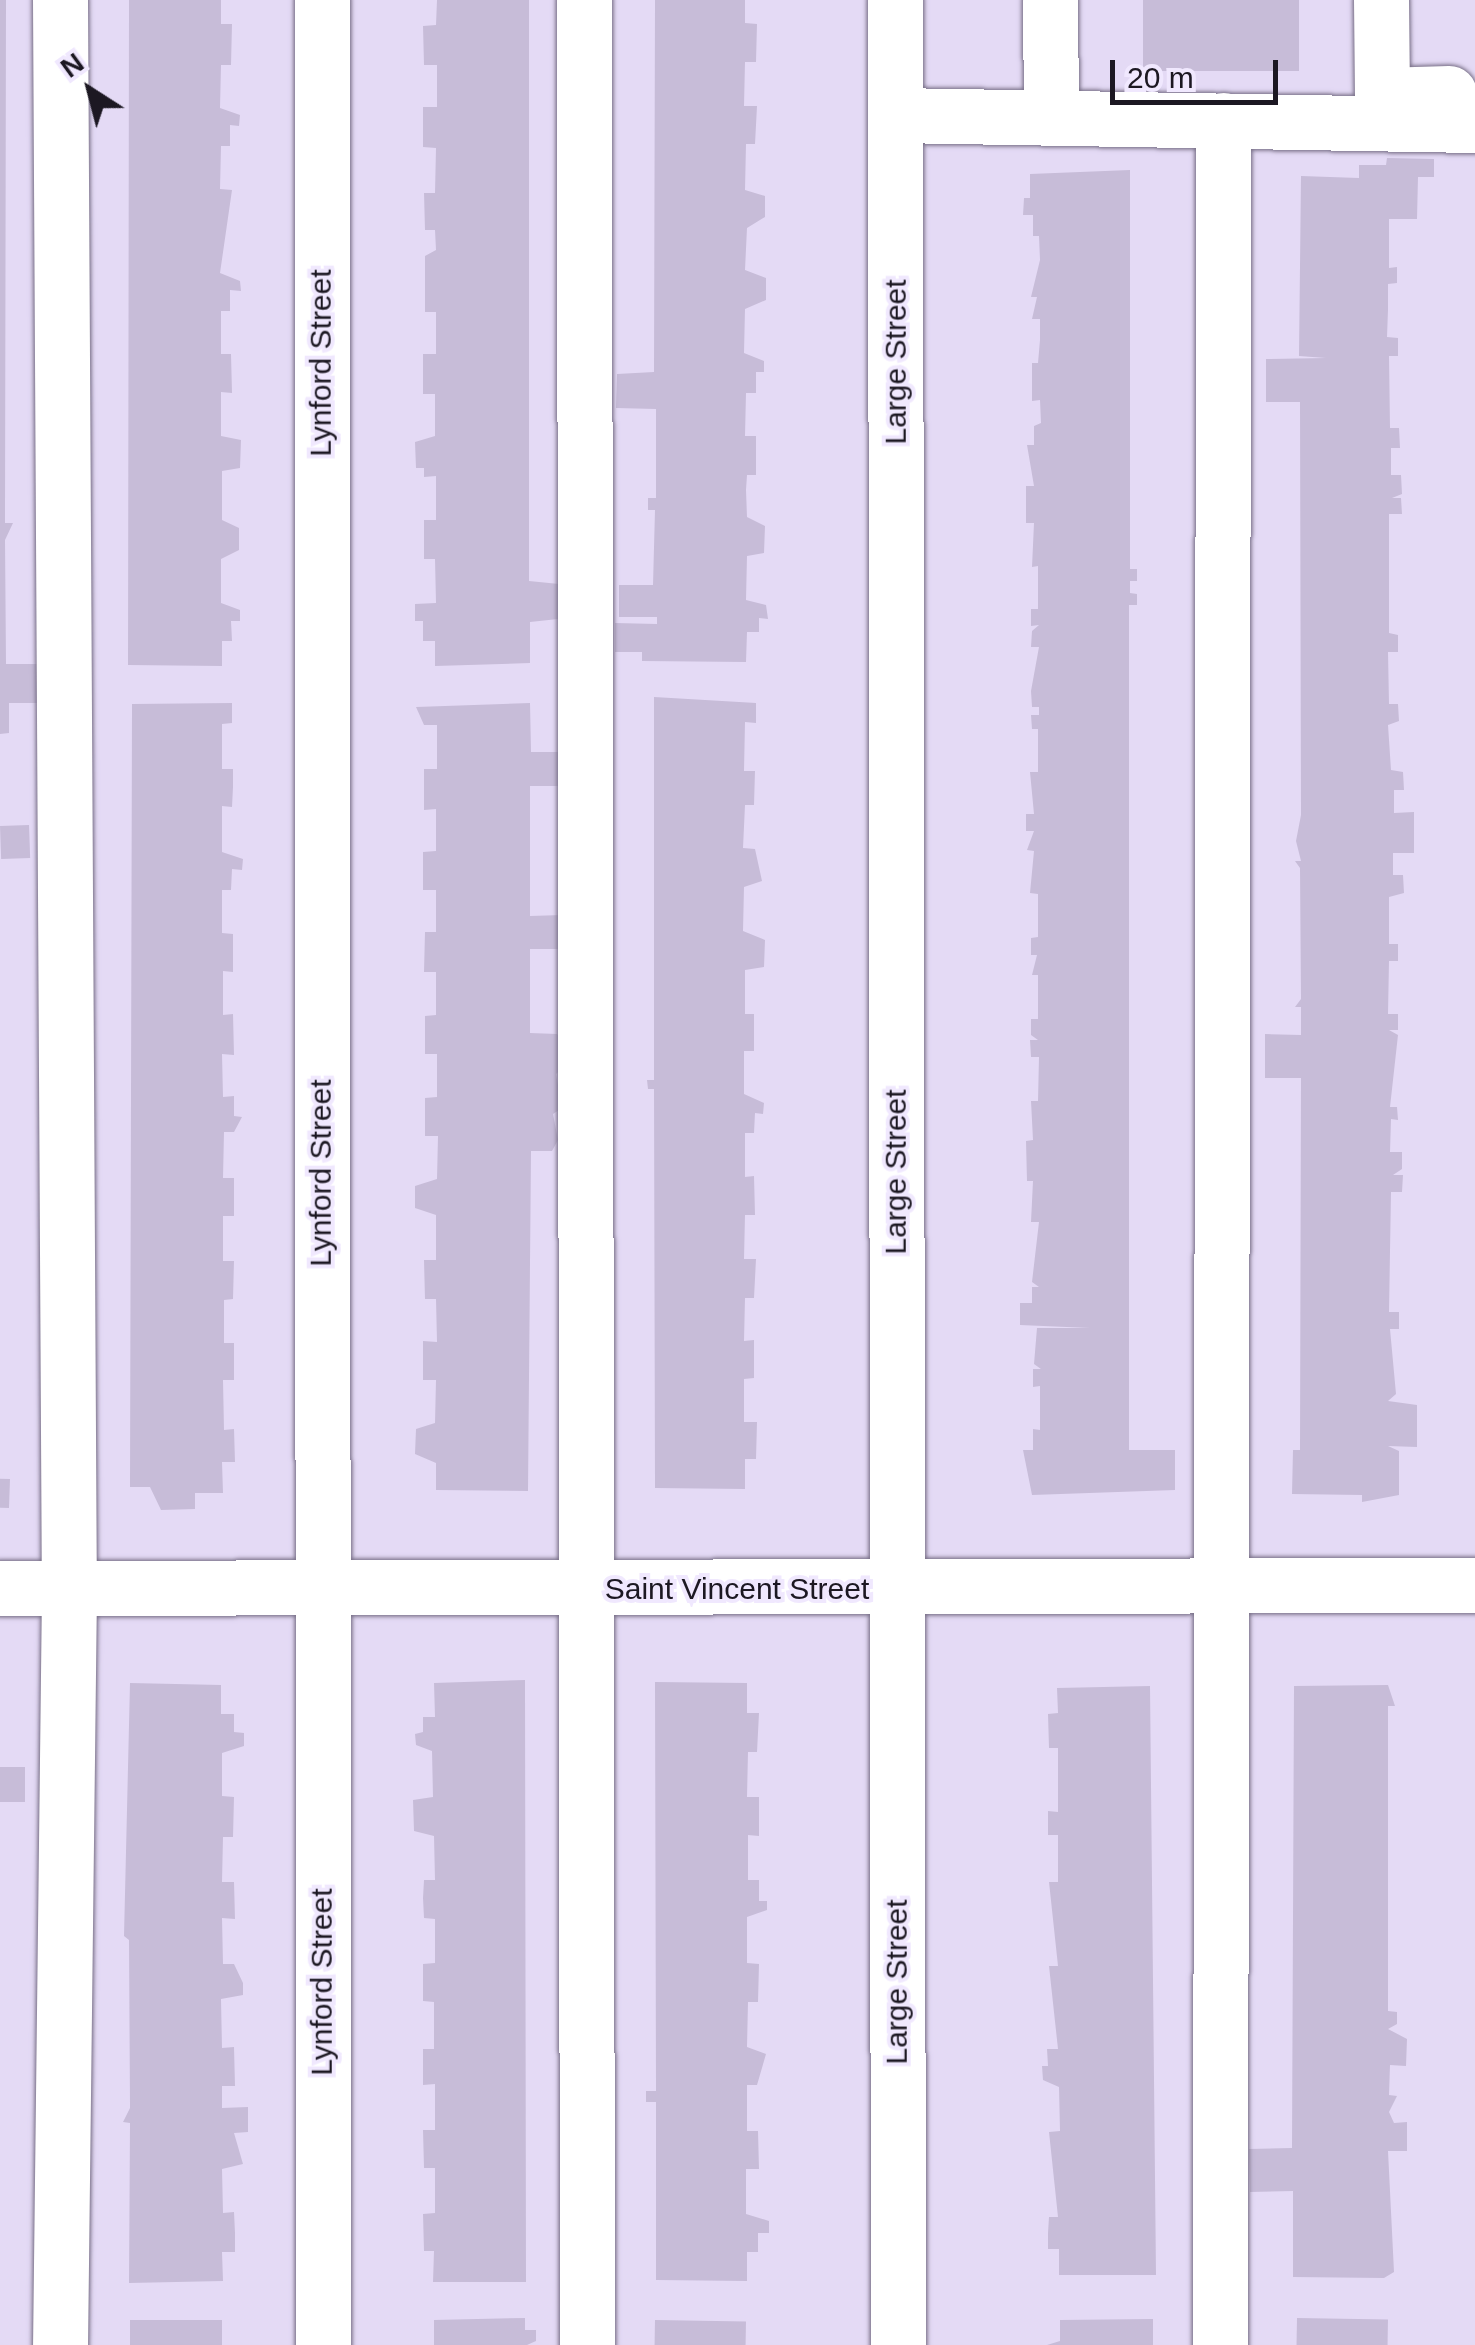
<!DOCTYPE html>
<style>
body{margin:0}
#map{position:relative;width:1475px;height:2345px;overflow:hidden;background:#e4daf5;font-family:Helvetica,sans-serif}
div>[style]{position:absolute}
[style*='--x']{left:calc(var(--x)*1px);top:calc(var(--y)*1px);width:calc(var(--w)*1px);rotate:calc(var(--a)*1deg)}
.building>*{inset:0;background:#c7bcd8;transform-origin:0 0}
.roads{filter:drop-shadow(0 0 2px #786f87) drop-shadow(0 0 2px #786f87)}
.minor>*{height:55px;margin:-27.5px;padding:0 27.5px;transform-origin:27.5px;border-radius:27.5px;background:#fff}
span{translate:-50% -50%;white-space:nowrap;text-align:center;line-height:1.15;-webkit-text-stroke:8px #f0e8fe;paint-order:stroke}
.street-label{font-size:30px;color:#1c1822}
.north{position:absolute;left:40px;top:40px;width:100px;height:100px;-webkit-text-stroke:8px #f0e8fe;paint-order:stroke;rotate:324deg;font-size:28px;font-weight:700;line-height:40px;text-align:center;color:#1c1822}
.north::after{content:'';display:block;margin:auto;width:35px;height:45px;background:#1c1822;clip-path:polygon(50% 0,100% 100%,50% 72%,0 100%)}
.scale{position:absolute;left:1110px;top:60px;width:168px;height:45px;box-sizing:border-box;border:5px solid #1c1822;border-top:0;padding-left:12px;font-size:30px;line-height:35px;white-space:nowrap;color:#1c1822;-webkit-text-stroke:8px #f0e8fe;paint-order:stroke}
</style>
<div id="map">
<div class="building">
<div style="clip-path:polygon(0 0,6px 0,5px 523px,13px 523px,5px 540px,6px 664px,41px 664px,41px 703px,9px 703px,9px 733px,0 734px)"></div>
<div style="clip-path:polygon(129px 0,221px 0,221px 24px,232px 24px,231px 65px,221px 65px,220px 108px,240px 115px,239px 126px,230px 125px,230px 146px,221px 146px,220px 189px,232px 190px,220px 273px,240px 281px,241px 291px,230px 290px,230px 311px,221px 311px,221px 354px,231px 354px,232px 393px,221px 392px,221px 436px,241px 440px,240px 468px,222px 471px,222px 520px,239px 528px,239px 550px,221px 559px,221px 603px,240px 610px,240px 621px,231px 621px,232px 641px,222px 641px,222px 666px,128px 665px)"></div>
<div style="clip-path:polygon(437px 0,529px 0,529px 581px,559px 584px,558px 619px,530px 622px,530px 663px,435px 666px,435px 641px,423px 641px,423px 621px,415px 621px,415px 604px,436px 603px,435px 559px,424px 559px,424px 520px,436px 520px,436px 476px,424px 477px,424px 468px,416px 468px,415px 442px,435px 436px,435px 394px,423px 394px,423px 354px,436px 354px,436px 312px,425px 312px,425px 256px,436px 250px,435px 230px,425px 230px,424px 193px,435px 193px,436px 148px,423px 147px,423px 107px,437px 107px,437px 65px,424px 65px,423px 26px,436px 25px)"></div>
<div style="clip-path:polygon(655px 0,745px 0,745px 23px,757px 24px,756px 62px,745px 62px,744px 106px,757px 106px,755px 144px,746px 144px,745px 190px,765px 196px,765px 217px,747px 228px,745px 270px,766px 278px,766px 300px,745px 309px,744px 353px,764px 361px,764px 372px,756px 372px,756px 393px,746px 393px,745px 436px,756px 436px,756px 475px,747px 475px,746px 490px,747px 517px,765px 526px,764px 553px,747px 556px,746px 600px,766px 605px,768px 619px,759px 618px,759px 632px,747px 632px,746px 662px,642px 661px,642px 652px,615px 652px,615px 623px,657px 624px,657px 617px,619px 617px,619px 585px,653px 585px,655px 510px,648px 510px,648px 498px,656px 498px,656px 409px,616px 408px,617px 374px,654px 372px)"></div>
<div style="left:1143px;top:0;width:156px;height:71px"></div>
<div style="clip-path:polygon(1387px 158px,1434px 159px,1434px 177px,1418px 177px,1417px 219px,1389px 219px,1389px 268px,1397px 267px,1397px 283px,1388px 284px,1388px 310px,1387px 337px,1398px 338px,1398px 356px,1389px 356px,1390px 428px,1399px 428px,1400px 448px,1391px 448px,1391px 475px,1401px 475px,1402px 494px,1392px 498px,1401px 498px,1402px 514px,1389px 514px,1389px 633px,1398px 635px,1398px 652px,1388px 652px,1389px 704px,1398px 704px,1399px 721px,1388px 725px,1391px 770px,1403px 772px,1404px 790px,1394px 790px,1394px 813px,1414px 812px,1414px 853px,1393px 853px,1393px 875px,1403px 875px,1404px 893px,1389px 897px,1389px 944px,1398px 944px,1398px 961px,1389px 961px,1388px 1014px,1398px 1014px,1398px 1030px,1389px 1030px,1398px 1035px,1390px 1107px,1397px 1107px,1398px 1120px,1391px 1119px,1390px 1152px,1402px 1152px,1402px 1169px,1393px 1175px,1403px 1175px,1402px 1192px,1391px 1192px,1389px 1312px,1399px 1312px,1399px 1329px,1390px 1329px,1396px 1394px,1388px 1401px,1417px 1405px,1417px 1447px,1388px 1446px,1399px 1451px,1399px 1495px,1362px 1502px,1362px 1495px,1292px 1494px,1293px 1450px,1300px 1450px,1301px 1078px,1265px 1078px,1265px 1034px,1301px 1035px,1301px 1007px,1295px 1007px,1301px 999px,1300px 868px,1295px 861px,1301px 861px,1296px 841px,1301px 815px,1300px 402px,1266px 402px,1266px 359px,1326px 358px,1299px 356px,1301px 176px,1359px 178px,1359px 165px,1386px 165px)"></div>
<div style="clip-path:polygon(1130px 170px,1130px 569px,1137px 569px,1137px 581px,1130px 581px,1130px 593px,1137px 594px,1137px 605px,1129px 605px,1129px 1450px,1175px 1450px,1175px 1490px,1032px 1495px,1023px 1450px,1033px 1450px,1033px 1429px,1040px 1430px,1040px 1386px,1033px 1387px,1033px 1369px,1041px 1369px,1034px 1364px,1037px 1328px,1090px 1328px,1020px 1325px,1020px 1303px,1032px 1303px,1032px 1287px,1039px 1287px,1032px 1282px,1039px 1222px,1031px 1222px,1033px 1181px,1027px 1181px,1026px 1141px,1033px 1140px,1031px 1101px,1038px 1101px,1039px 1057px,1031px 1057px,1030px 1040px,1038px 1040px,1031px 1035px,1031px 1019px,1038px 1019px,1038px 975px,1032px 975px,1037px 955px,1031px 955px,1031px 938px,1038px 937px,1038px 894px,1030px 893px,1034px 851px,1027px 850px,1034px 831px,1026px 831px,1026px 814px,1034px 814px,1030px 772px,1038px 772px,1038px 729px,1032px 729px,1031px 715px,1039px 715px,1039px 707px,1032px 707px,1031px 691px,1039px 647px,1031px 647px,1032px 631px,1039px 625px,1031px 626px,1031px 609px,1038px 609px,1038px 566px,1032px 567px,1034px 523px,1026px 523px,1026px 486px,1034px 486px,1027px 445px,1034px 445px,1034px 426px,1041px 423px,1040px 400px,1032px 401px,1032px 363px,1038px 363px,1040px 340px,1040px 319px,1032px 319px,1037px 297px,1031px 297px,1040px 260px,1039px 236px,1033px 236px,1033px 215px,1023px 215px,1024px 198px,1030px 198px,1030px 174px)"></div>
<div style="clip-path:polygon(654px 697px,756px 703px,756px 723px,745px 722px,744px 771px,755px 771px,754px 805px,745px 805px,743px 848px,755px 849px,762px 881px,744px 887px,743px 931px,765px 940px,764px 967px,745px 970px,745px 1014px,754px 1014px,754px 1051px,744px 1051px,744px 1094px,764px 1103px,763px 1114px,755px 1113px,754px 1133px,745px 1133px,745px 1177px,754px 1176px,755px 1215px,745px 1215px,744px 1259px,756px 1259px,754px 1298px,745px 1298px,744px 1341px,754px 1340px,754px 1378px,744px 1379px,744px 1422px,757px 1422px,756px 1459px,745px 1459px,745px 1489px,655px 1488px,654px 1089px,648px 1089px,647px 1080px,654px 1080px)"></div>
<div style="clip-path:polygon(232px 703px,232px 723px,222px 724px,222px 769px,233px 769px,233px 787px,232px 807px,222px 806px,222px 852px,243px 859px,242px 870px,232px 869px,231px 890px,222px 890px,222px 933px,233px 934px,233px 972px,223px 971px,223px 1015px,233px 1014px,234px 1055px,222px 1054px,223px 1097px,234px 1096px,234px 1116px,242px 1117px,234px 1132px,224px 1132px,223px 1178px,234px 1178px,234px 1216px,223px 1216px,223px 1261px,234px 1261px,233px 1299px,224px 1300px,224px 1343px,234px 1343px,234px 1380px,223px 1380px,224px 1430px,234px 1429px,235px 1462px,222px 1462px,223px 1493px,195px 1493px,195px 1509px,161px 1510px,150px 1487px,130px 1487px,132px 704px)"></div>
<div style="clip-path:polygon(530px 703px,531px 752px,566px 752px,566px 786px,530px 786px,530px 916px,562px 915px,562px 949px,530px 949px,530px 1033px,557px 1034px,562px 1041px,562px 1068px,556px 1074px,562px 1108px,553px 1114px,558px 1140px,552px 1151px,531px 1151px,528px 1491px,436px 1490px,436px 1463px,415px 1454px,416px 1429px,435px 1423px,436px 1380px,423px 1380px,423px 1341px,437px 1342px,436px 1299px,425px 1299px,424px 1260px,436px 1260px,436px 1215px,415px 1208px,415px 1186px,437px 1179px,438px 1136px,425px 1136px,425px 1098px,437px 1097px,437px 1054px,425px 1054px,425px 1016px,436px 1015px,436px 972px,424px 972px,425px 932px,436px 932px,436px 890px,423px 890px,423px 852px,436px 851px,436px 809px,424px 810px,424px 769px,437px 769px,437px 725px,424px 725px,416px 707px)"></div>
<div style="left:29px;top:825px;width:33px;height:29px;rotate:88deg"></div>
<div style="left:10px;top:1479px;width:29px;height:10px;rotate:92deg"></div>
<div style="clip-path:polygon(525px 1680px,526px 2282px,433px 2282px,434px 2251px,424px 2251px,423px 2214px,435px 2213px,435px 2168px,424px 2168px,423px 2130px,435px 2130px,435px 2084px,423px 2085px,423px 2049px,434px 2049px,434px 2002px,423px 2001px,423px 1964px,435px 1963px,435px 1919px,424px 1918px,423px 1898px,424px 1880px,435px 1880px,434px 1836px,414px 1831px,413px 1800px,433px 1797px,432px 1751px,416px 1745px,415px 1734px,423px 1732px,423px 1717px,435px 1717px,434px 1683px)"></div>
<div style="clip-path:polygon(655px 1682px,747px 1683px,747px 1713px,759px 1713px,757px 1752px,748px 1752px,747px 1797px,759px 1797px,759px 1836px,748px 1835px,748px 1880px,759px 1880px,759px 1901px,767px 1901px,767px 1910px,747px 1917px,747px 1963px,759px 1964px,758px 2002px,748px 2002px,747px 2047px,766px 2054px,757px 2085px,747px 2085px,747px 2131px,758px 2131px,759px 2169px,746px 2169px,746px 2214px,769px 2221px,769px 2233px,758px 2233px,758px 2252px,747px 2252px,747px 2281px,656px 2280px,656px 2102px,646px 2102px,646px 2091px,656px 2091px)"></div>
<div style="clip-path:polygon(130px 1683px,221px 1685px,221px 1714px,234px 1714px,234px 1732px,244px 1733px,244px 1746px,222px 1753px,222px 1796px,234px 1797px,233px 1837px,223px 1837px,222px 1882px,234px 1882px,235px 1919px,222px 1918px,223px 1964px,234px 1964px,243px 1983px,243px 1995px,221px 1999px,222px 2048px,234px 2047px,235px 2086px,222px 2086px,222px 2108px,248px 2107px,248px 2132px,234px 2133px,243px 2164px,222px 2169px,223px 2213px,234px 2212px,235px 2233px,235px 2252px,222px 2252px,223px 2281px,129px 2283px,130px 2123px,123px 2122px,130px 2108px,129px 1940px,124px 1936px)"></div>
<div style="clip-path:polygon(1388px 1685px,1395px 1706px,1388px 1706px,1388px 2011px,1397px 2012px,1397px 2024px,1388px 2029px,1407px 2039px,1406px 2066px,1390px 2065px,1389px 2095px,1397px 2096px,1389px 2112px,1394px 2123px,1407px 2122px,1407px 2151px,1388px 2151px,1394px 2272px,1384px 2278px,1293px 2277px,1293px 2191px,1250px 2192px,1249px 2149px,1292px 2148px,1294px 1686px)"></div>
<div style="clip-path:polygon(1150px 1686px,1156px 2275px,1059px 2275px,1059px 2249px,1048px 2249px,1048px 2233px,1049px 2217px,1058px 2217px,1049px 2132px,1060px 2131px,1059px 2087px,1043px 2080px,1042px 2066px,1048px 2066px,1047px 2049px,1058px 2049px,1049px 1966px,1058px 1966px,1049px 1882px,1058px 1882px,1058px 1835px,1048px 1835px,1048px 1811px,1058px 1812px,1058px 1748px,1049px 1748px,1048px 1714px,1058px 1713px,1057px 1688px)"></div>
<div style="left:25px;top:1767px;width:35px;height:25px;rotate:90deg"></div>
<div style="clip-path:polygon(525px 2318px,525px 2330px,536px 2330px,536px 2341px,527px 2345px,434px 2345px,434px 2320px)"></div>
<div style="left:1297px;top:2318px;width:91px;height:27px;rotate:1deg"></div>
<div style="clip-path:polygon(1153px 2319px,1153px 2345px,1047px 2345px,1060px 2341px,1060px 2320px)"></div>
<div style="left:130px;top:2320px;width:92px;height:25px"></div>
<div style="left:655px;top:2320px;width:91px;height:25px;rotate:1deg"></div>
</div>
<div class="roads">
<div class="minor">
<div style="--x:60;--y:0;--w:1590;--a:89.68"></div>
<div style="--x:69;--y:1590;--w:755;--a:90.68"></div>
<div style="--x:322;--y:0;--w:2345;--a:89.98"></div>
<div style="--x:584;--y:0;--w:2345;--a:89.93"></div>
<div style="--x:895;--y:0;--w:2345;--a:89.93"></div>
<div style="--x:1050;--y:0;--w:116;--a:89.5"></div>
<div style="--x:1381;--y:0;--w:95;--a:89.4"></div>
<div style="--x:1382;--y:95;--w:67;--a:-1.7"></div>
<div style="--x:896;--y:115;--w:579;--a:0.99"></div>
<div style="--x:0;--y:1588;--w:1475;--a:-0.12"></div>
<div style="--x:1220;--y:2345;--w:2225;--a:-89.92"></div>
</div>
</div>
<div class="street-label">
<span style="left:896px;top:362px;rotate:-90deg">Large Street</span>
<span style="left:321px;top:363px;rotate:-90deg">Lynford Street</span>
<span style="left:896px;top:1172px;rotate:-90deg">Large Street</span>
<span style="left:321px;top:1173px;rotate:-90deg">Lynford Street</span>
<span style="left:737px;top:1589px">Saint Vincent Street</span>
<span style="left:322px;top:1982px;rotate:-90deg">Lynford Street</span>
<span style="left:897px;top:1982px;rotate:-90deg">Large Street</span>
</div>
<div class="north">N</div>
<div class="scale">20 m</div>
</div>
